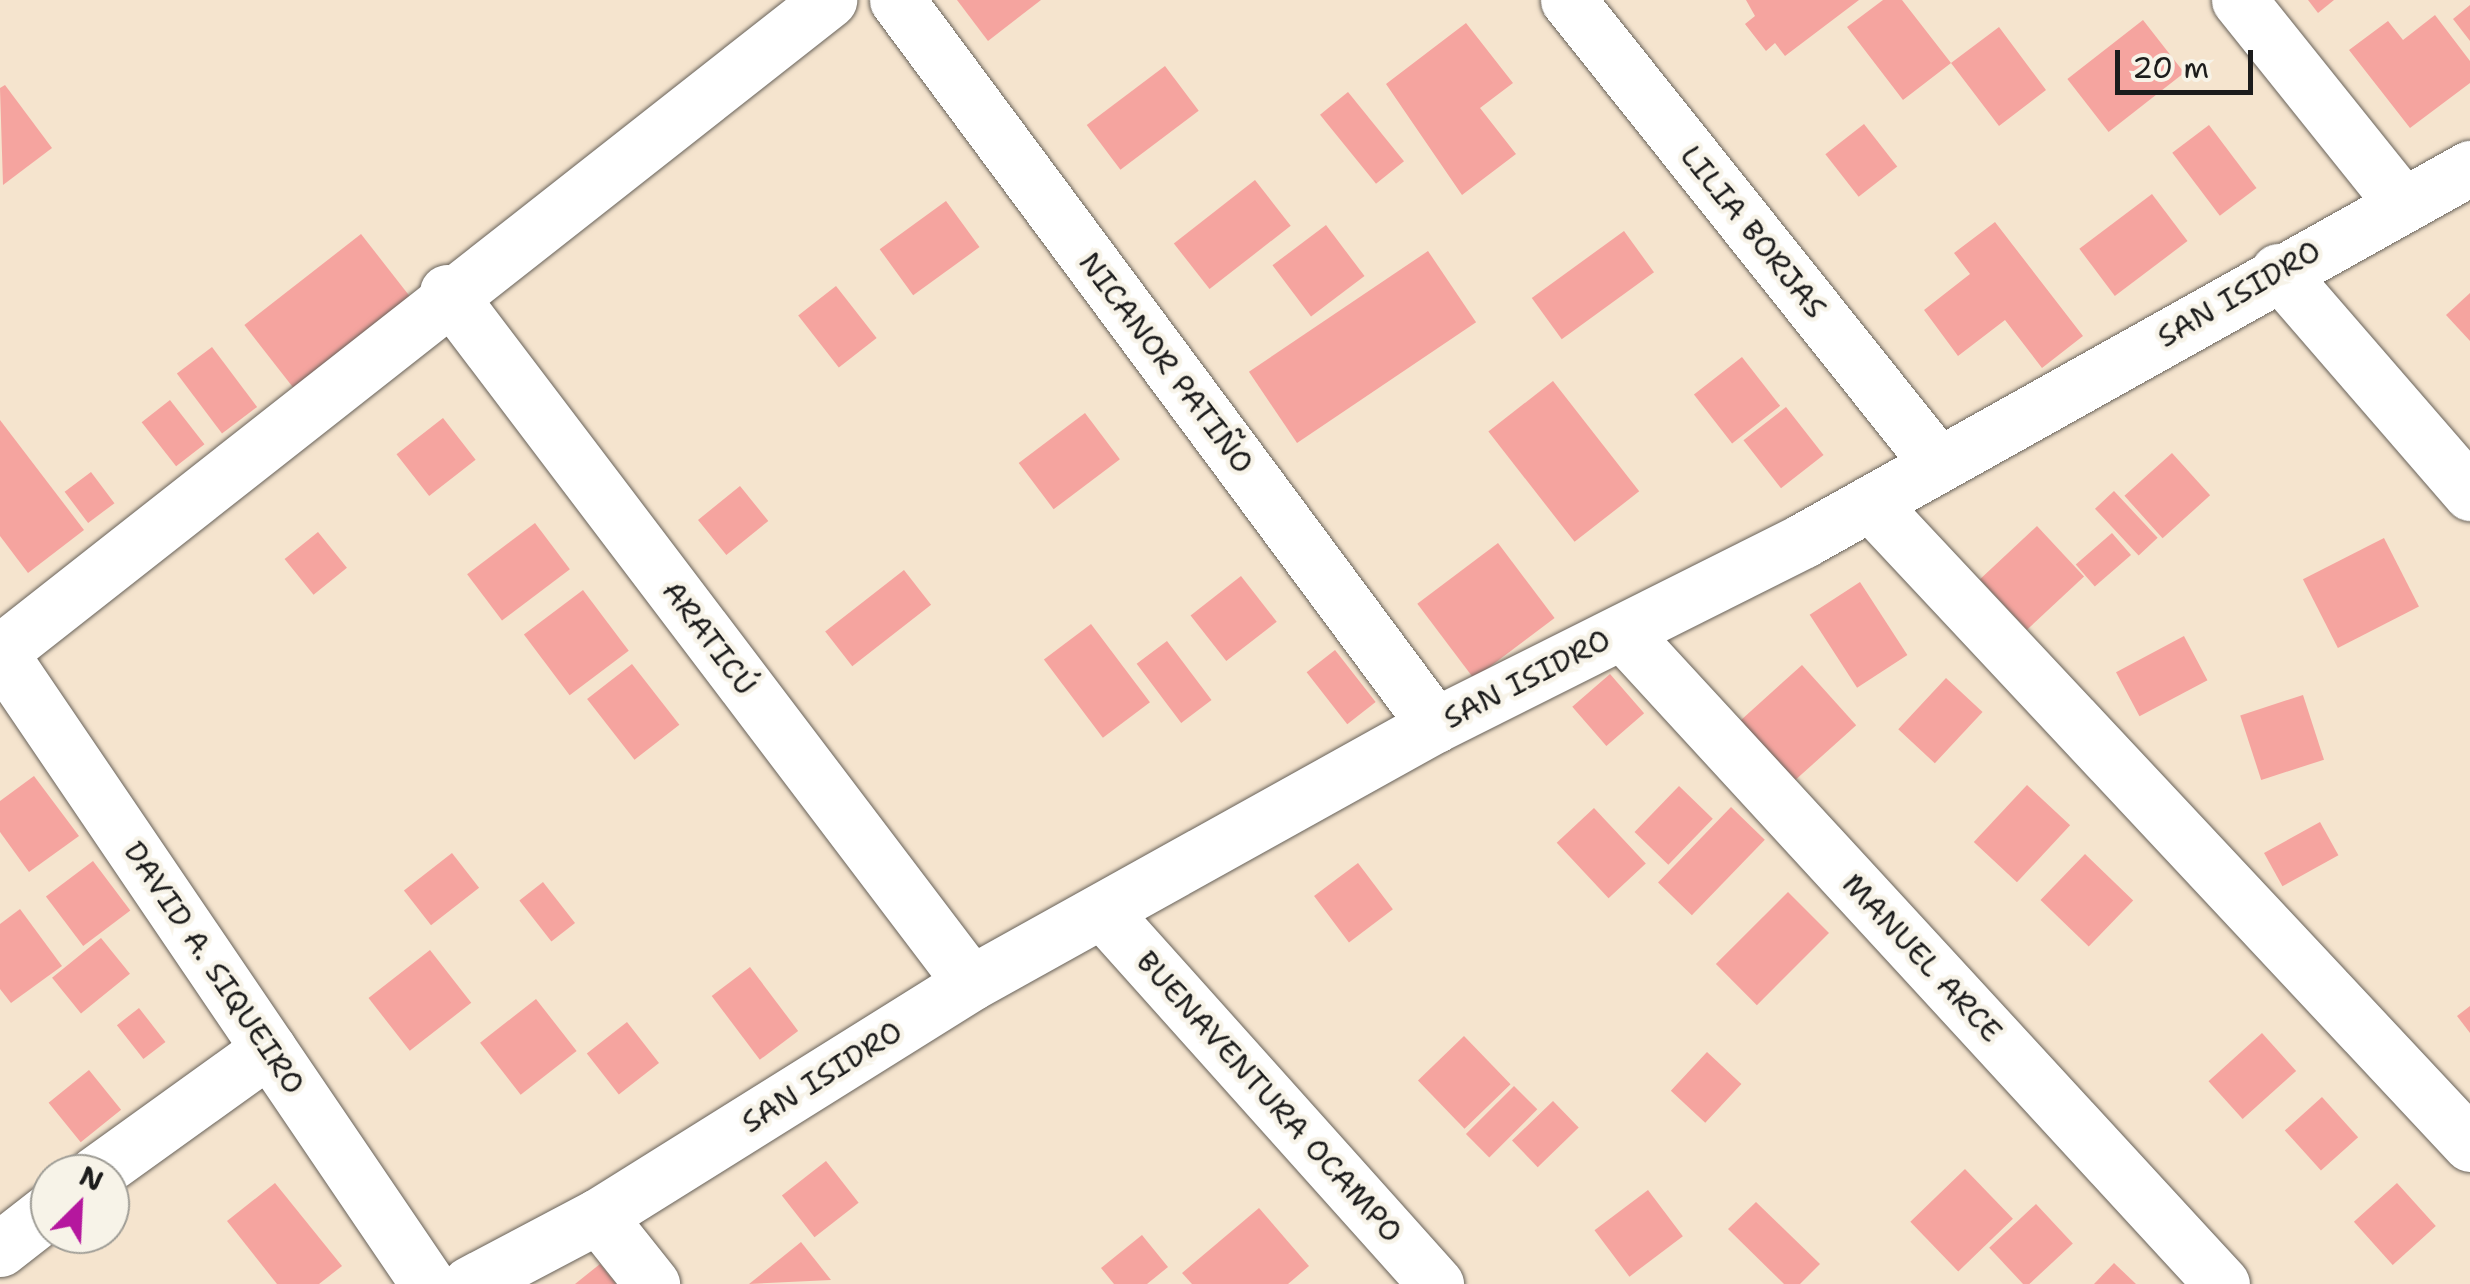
<!DOCTYPE html>
<meta charset="utf-8">
<style>
body{margin:0}
#map{position:relative;width:2470px;height:1284px;overflow:hidden;background:#f5e4ce;font-family:"Shantell Sans",sans-serif}
div>[style]{position:absolute}
[style*='--x']{left:calc(var(--x)*1px);top:calc(var(--y)*1px);width:calc(var(--w)*1px);rotate:calc(var(--a)*1deg)}
.building>*{inset:0;background:#f5a49f;transform-origin:0 0}
.roads{filter:drop-shadow(0 0 2px #68625a) drop-shadow(0 0 2px #68625a)}
.minor>*{height:55px;margin:-27.5px;padding:0 27.5px;transform-origin:27.5px;border-radius:27.5px;background:#fff}
span{translate:-50% -50%;white-space:nowrap;text-align:center;line-height:1.15;-webkit-text-stroke:9px #f7f3e8;paint-order:stroke}
.street-label{font-size:30px;color:#1c1c1c}
.north{position:absolute;left:30px;top:1154px;width:100px;height:100px;box-sizing:border-box;background:#f7f3e8;border:2px solid #9f9d96;border-radius:50%;rotate:24deg;font-size:28px;font-weight:700;line-height:40px;text-align:center;color:#1c1c1c}
.north::after{content:'';display:block;margin:auto;width:35px;height:45px;background:#b5179e;clip-path:polygon(50% 0,100% 100%,50% 72%,0 100%)}
.scale{position:absolute;left:2115px;top:50px;width:138px;height:45px;box-sizing:border-box;border:5px solid #1c1c1c;border-top:0;padding-left:12px;font-size:30px;line-height:35px;white-space:nowrap;color:#1c1c1c;-webkit-text-stroke:8px #f7f3e8;paint-order:stroke}
</style>
<div id="map">
<div class="building">
<div style="clip-path:polygon(957px 0,1041px 0,988px 41px)"></div>
<div style="clip-path:polygon(1746px 0,1859px 0,1785px 56px,1775px 43px,1766px 51px,1745px 24px,1755px 16px)"></div>
<div style="clip-path:polygon(1883px 0,1902px 0,1951px 63px,1999px 27px,2046px 90px,1999px 126px,1951px 63px,1903px 100px,1847px 27px)"></div>
<div style="clip-path:polygon(2308px 0,2334px 0,2318px 13px)"></div>
<div style="clip-path:polygon(2470px 5px,2470px 41px,2453px 19px)"></div>
<div style="clip-path:polygon(2435px 15px,2470px 61px,2470px 83px,2410px 128px,2349px 50px,2388px 21px,2403px 40px)"></div>
<div style="left:2143px;top:20px;width:67px;height:96px;rotate:52deg"></div>
<div style="clip-path:polygon(1466px 23px,1513px 83px,1480px 108px,1516px 154px,1462px 195px,1386px 84px)"></div>
<div style="left:1165px;top:66px;width:56px;height:98px;rotate:53deg"></div>
<div style="clip-path:polygon(5px 85px,52px 148px,3px 185px,0 88px)"></div>
<div style="left:1348px;top:92px;width:89px;height:36px;rotate:51deg"></div>
<div style="left:1864px;top:124px;width:54px;height:49px;rotate:52deg"></div>
<div style="left:2209px;top:125px;width:79px;height:46px;rotate:53deg"></div>
<div style="left:1255px;top:180px;width:58px;height:103px;rotate:52deg"></div>
<div style="left:2152px;top:194px;width:59px;height:91px;rotate:53deg"></div>
<div style="left:946px;top:201px;width:57px;height:82px;rotate:54deg"></div>
<div style="clip-path:polygon(1995px 222px,2083px 336px,2042px 368px,2005px 320px,1958px 356px,1924px 310px,1970px 274px,1954px 253px)"></div>
<div style="left:1326px;top:225px;width:64px;height:67px;rotate:53deg"></div>
<div style="left:1624px;top:231px;width:51px;height:114px;rotate:54deg"></div>
<div style="left:361px;top:234px;width:82px;height:148px;rotate:52deg"></div>
<div style="left:1428px;top:251px;width:86px;height:216px;rotate:56deg"></div>
<div style="left:836px;top:286px;width:66px;height:48px;rotate:52deg"></div>
<div style="clip-path:polygon(2470px 293px,2470px 341px,2446px 315px)"></div>
<div style="left:212px;top:347px;width:75px;height:44px;rotate:53deg"></div>
<div style="left:1742px;top:357px;width:62px;height:61px;rotate:52deg"></div>
<div style="left:1553px;top:381px;width:140px;height:82px;rotate:52deg"></div>
<div style="left:170px;top:400px;width:56px;height:36px;rotate:52deg"></div>
<div style="left:1786px;top:407px;width:61px;height:54px;rotate:52deg"></div>
<div style="left:1085px;top:413px;width:58px;height:83px;rotate:53deg"></div>
<div style="left:443px;top:418px;width:53px;height:59px;rotate:52deg"></div>
<div style="clip-path:polygon(0 420px,84px 530px,28px 573px,0 536px)"></div>
<div style="left:2172px;top:453px;width:57px;height:64px;rotate:48deg"></div>
<div style="left:91px;top:472px;width:39px;height:33px;rotate:53deg"></div>
<div style="left:740px;top:486px;width:45px;height:54px;rotate:51deg"></div>
<div style="left:2114px;top:491px;width:64px;height:26px;rotate:47deg"></div>
<div style="left:535px;top:523px;width:58px;height:85px;rotate:53deg"></div>
<div style="left:2037px;top:526px;width:69px;height:78px;rotate:47deg"></div>
<div style="left:318px;top:532px;width:46px;height:43px;rotate:51deg"></div>
<div style="left:2112px;top:533px;width:29px;height:48px;rotate:49deg"></div>
<div style="left:2384px;top:538px;width:77px;height:91px;rotate:63deg"></div>
<div style="left:1498px;top:543px;width:94px;height:101px;rotate:53deg"></div>
<div style="left:904px;top:570px;width:44px;height:100px;rotate:52deg"></div>
<div style="left:1241px;top:576px;width:58px;height:64px;rotate:52deg"></div>
<div style="left:1860px;top:582px;width:87px;height:60px;rotate:57deg"></div>
<div style="left:583px;top:590px;width:76px;height:74px;rotate:53deg"></div>
<div style="left:1091px;top:624px;width:98px;height:59px;rotate:53deg"></div>
<div style="left:2184px;top:636px;width:50px;height:77px;rotate:62deg"></div>
<div style="left:1167px;top:641px;width:74px;height:38px;rotate:53deg"></div>
<div style="left:1335px;top:650px;width:66px;height:36px;rotate:52deg"></div>
<div style="left:632px;top:664px;width:77px;height:57px;rotate:52deg"></div>
<div style="left:1802px;top:665px;width:81px;height:85px;rotate:48deg"></div>
<div style="left:1610px;top:674px;width:52px;height:50px;rotate:49deg"></div>
<div style="left:1946px;top:678px;width:50px;height:70px;rotate:43deg"></div>
<div style="left:2303px;top:695px;width:68px;height:66px;rotate:72deg"></div>
<div style="clip-path:polygon(34px 776px,79px 836px,29px 872px,0 832px,0 801px)"></div>
<div style="left:2027px;top:785px;width:59px;height:78px;rotate:43deg"></div>
<div style="left:1679px;top:786px;width:47px;height:64px;rotate:44deg"></div>
<div style="left:1731px;top:807px;width:47px;height:105px;rotate:44deg"></div>
<div style="left:1594px;top:808px;width:76px;height:51px;rotate:47deg"></div>
<div style="left:2320px;top:822px;width:38px;height:64px;rotate:61deg"></div>
<div style="left:452px;top:853px;width:44px;height:61px;rotate:52deg"></div>
<div style="left:2085px;top:854px;width:67px;height:64px;rotate:44deg"></div>
<div style="left:93px;top:861px;width:62px;height:59px;rotate:53deg"></div>
<div style="left:1358px;top:863px;width:58px;height:55px;rotate:53deg"></div>
<div style="left:543px;top:882px;width:52px;height:30px;rotate:52deg"></div>
<div style="left:1788px;top:892px;width:58px;height:102px;rotate:45deg"></div>
<div style="clip-path:polygon(20px 909px,62px 966px,11px 1003px,0 989px,0 924px)"></div>
<div style="left:101px;top:938px;width:46px;height:63px;rotate:51deg"></div>
<div style="left:430px;top:950px;width:67px;height:78px;rotate:52deg"></div>
<div style="left:750px;top:967px;width:80px;height:48px;rotate:53deg"></div>
<div style="left:536px;top:999px;width:66px;height:71px;rotate:52deg"></div>
<div style="clip-path:polygon(2470px 1006px,2470px 1033px,2457px 1016px)"></div>
<div style="left:139px;top:1008px;width:43px;height:28px;rotate:52deg"></div>
<div style="left:627px;top:1022px;width:52px;height:51px;rotate:52deg"></div>
<div style="left:2262px;top:1033px;width:51px;height:72px;rotate:48deg"></div>
<div style="left:1464px;top:1036px;width:67px;height:64px;rotate:46deg"></div>
<div style="left:1707px;top:1052px;width:47px;height:53px;rotate:43deg"></div>
<div style="left:89px;top:1070px;width:51px;height:52px;rotate:51deg"></div>
<div style="left:1514px;top:1086px;width:33px;height:68px;rotate:45deg"></div>
<div style="left:2322px;top:1097px;width:54px;height:50px;rotate:48deg"></div>
<div style="left:1553px;top:1101px;width:37px;height:57px;rotate:46deg"></div>
<div style="left:826px;top:1161px;width:53px;height:56px;rotate:52deg"></div>
<div style="left:1965px;top:1169px;width:69px;height:76px;rotate:46deg"></div>
<div style="clip-path:polygon(275px 1183px,342px 1266px,319px 1284px,277px 1284px,227px 1221px)"></div>
<div style="left:2397px;top:1183px;width:58px;height:58px;rotate:48deg"></div>
<div style="left:1648px;top:1190px;width:58px;height:67px;rotate:53deg"></div>
<div style="clip-path:polygon(1756px 1202px,1820px 1264px,1800px 1284px,1784px 1284px,1728px 1229px)"></div>
<div style="left:2036px;top:1204px;width:54px;height:64px;rotate:47deg"></div>
<div style="clip-path:polygon(1259px 1208px,1309px 1266px,1288px 1284px,1192px 1284px,1182px 1273px)"></div>
<div style="clip-path:polygon(1142px 1235px,1168px 1267px,1147px 1284px,1114px 1284px,1101px 1268px)"></div>
<div style="clip-path:polygon(801px 1242px,831px 1280px,749px 1284px)"></div>
<div style="clip-path:polygon(2114px 1263px,2136px 1284px,2094px 1284px)"></div>
<div style="clip-path:polygon(600px 1264px,616px 1284px,575px 1284px)"></div>
</div>
<div class="roads">
<div class="minor">
<div style="--x:897;--y:0;--w:903;--a:53.42"></div>
<div style="--x:1568;--y:0;--w:593;--a:51.43"></div>
<div style="--x:2239;--y:0;--w:259;--a:51.3"></div>
<div style="--x:2278;--y:271;--w:294;--a:49.1"></div>
<div style="--x:447;--y:292;--w:867;--a:52.83"></div>
<div style="--x:1870;--y:503;--w:878;--a:46.89"></div>
<div style="--x:1622;--y:632;--w:886;--a:47.38"></div>
<div style="--x:0;--y:652;--w:1055;--a:-38.18"></div>
<div style="--x:0;--y:653;--w:762;--a:55.85"></div>
<div style="--x:1102;--y:911;--w:501;--a:48.16"></div>
<div style="--x:95;--y:1174;--w:214;--a:-35.7"></div>
<div style="--x:598;--y:1216;--w:87;--a:51.5"></div>
<div style="--x:0;--y:1249;--w:63;--a:-38"></div>
<div style="--x:469;--y:1284;--w:146;--a:-27.8"></div>
<div style="--x:598;--y:1216;--w:440;--a:-32"></div>
<div style="--x:971;--y:983;--w:531;--a:-29.08"></div>
<div style="--x:1435;--y:725;--w:413;--a:-26.6"></div>
<div style="--x:1804;--y:540;--w:763;--a:-29.19"></div>
</div>
</div>
<div class="street-label">
<span style="left:1753px;top:232px;rotate:51deg">LILIA BORJAS</span>
<span style="left:2239px;top:294px;rotate:-30deg">SAN ISIDRO</span>
<span style="left:1166px;top:363px;rotate:53deg">NICANOR PATIÑO</span>
<span style="left:709px;top:638px;rotate:53deg">ARATICÚ</span>
<span style="left:1527px;top:679px;rotate:-27deg">SAN ISIDRO</span>
<span style="left:1922px;top:958px;rotate:47deg">MANUEL ARCE</span>
<span style="left:214px;top:968px;rotate:56deg">DAVID A. SIQUEIRO</span>
<span style="left:822px;top:1077px;rotate:-32deg">SAN ISIDRO</span>
<span style="left:1269px;top:1097px;rotate:48deg">BUENAVENTURA OCAMPO</span>
</div>
<div class="north">N</div>
<div class="scale">20 m</div>
</div>
